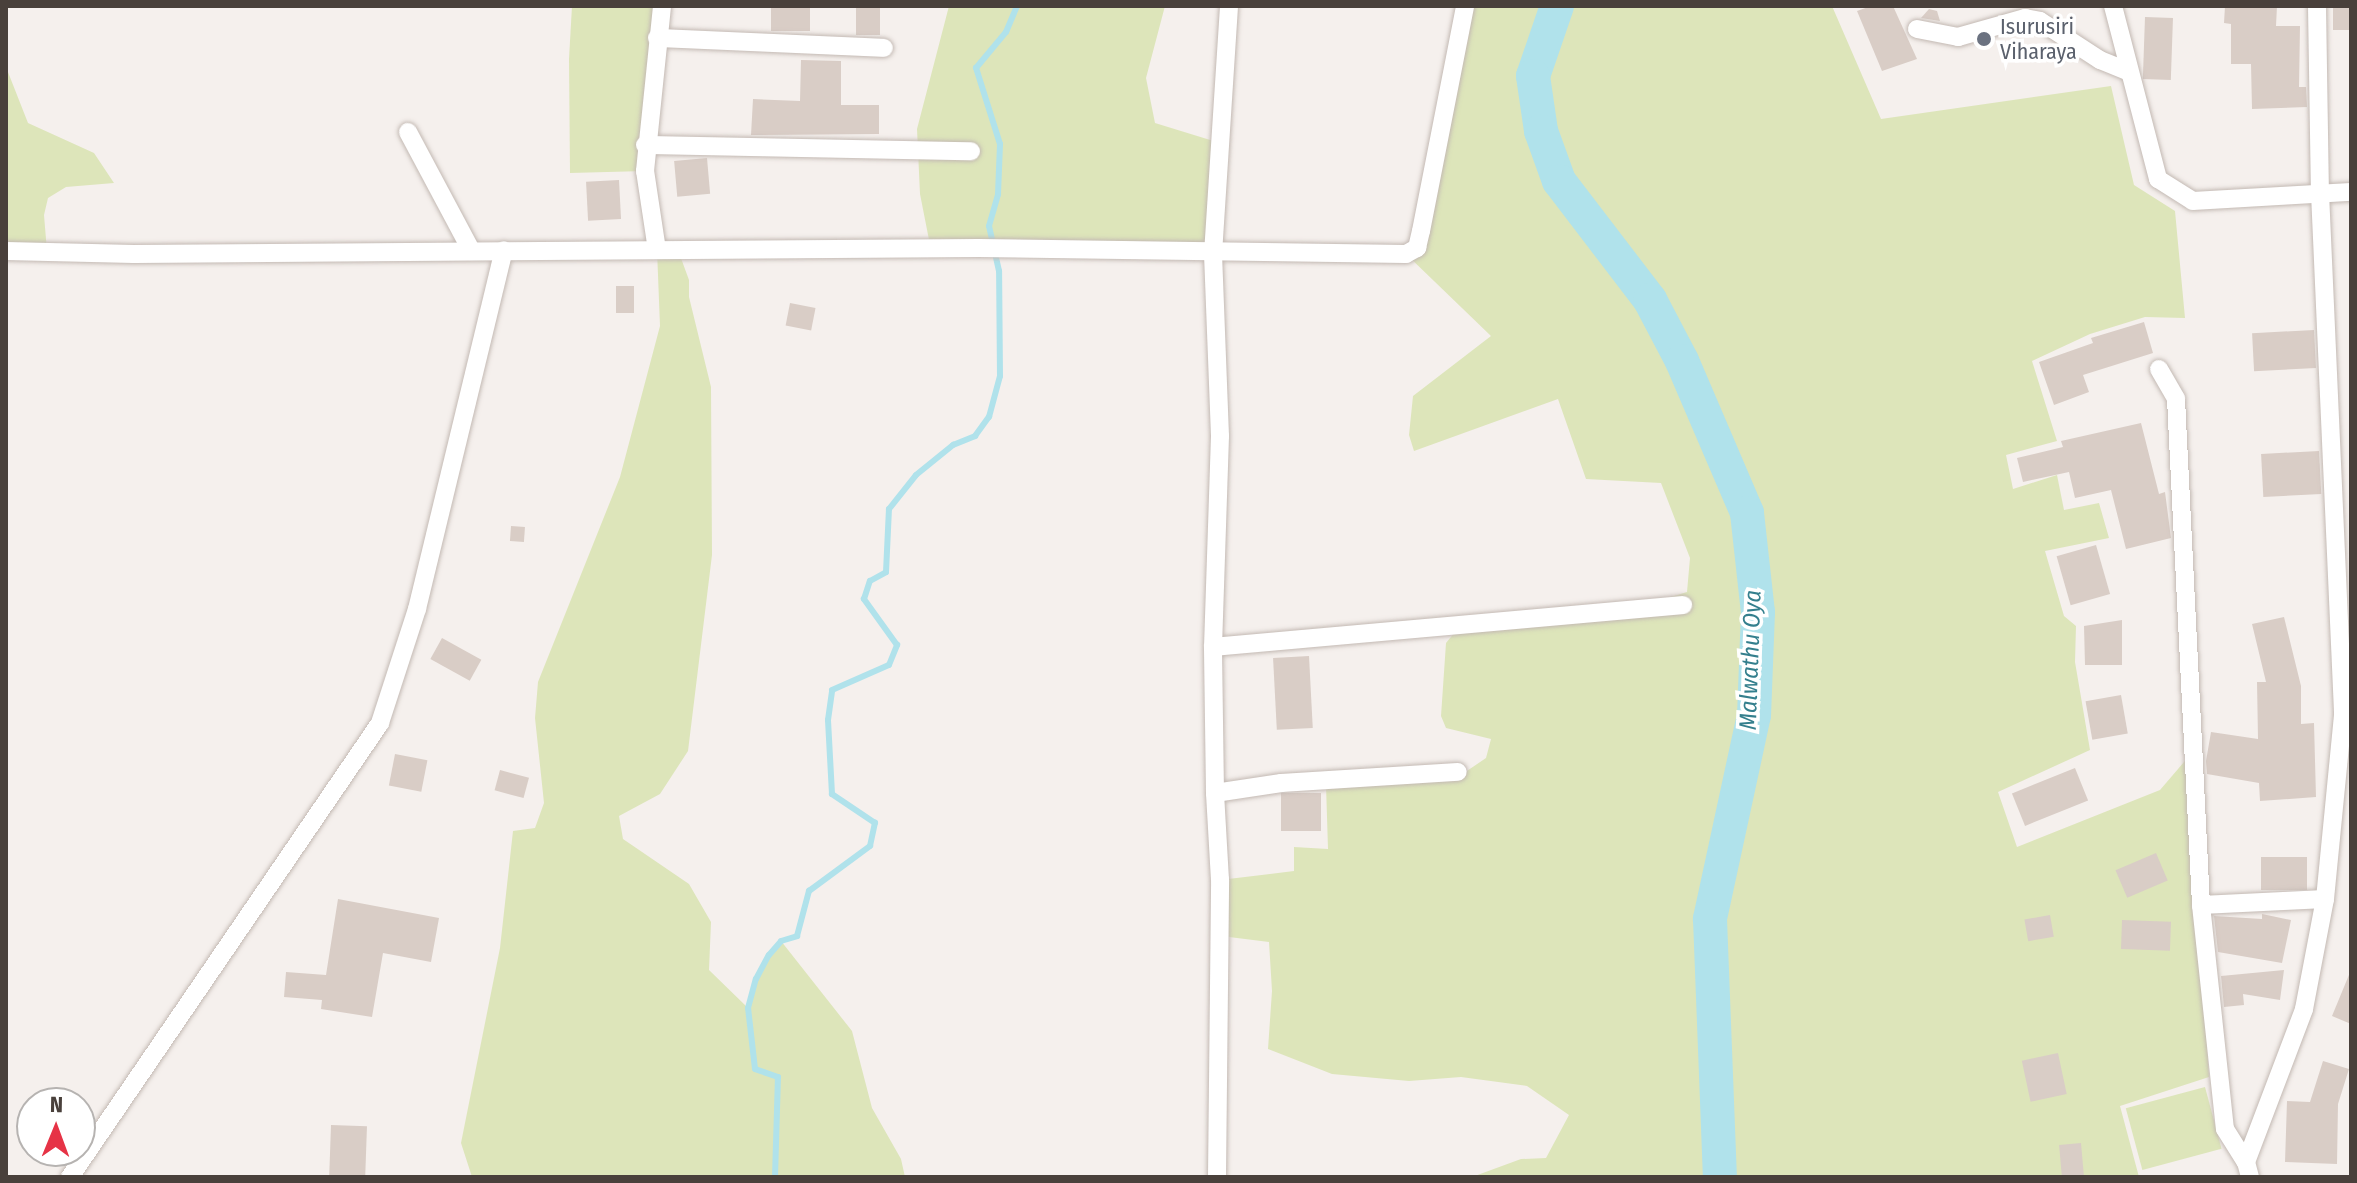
<!DOCTYPE html>
<style>
body{margin:0}
#map{position:relative;width:2357px;height:1183px;overflow:hidden;background:#f5f0ed;font-family:"Fira Sans Condensed",sans-serif}
div>[style]{position:absolute}
[style*='--x']{left:calc(var(--x)*1px);top:calc(var(--y)*1px);width:calc(var(--w)*1px);rotate:calc(var(--a)*1deg)}
.green>*{inset:0;background:#dde5ba;transform-origin:0 0}
.stream>*{height:6px;margin:-3px;padding:0 3px;transform-origin:3px;border-radius:3px;background:#b0e2eb}
.river>*{height:34px;margin:-17px;padding:0 17px;transform-origin:17px;border-radius:17px;background:#b0e2eb}
.building>*{inset:0;background:#d9cdc6;transform-origin:0 0}
.roads{filter:drop-shadow(0 0 2px #c3b9b3) drop-shadow(0 0 2px #c3b9b3)}
.street>*{height:18px;margin:-9px;padding:0 9px;transform-origin:9px;border-radius:9px;background:#fff}
.dots>*{width:22px;height:22px;translate:-50% -50%;box-sizing:border-box;border:4px solid #fff;border-radius:50%}
span{translate:-50% -50%;white-space:nowrap;text-align:center;line-height:1.15;-webkit-text-stroke:7px #fff;paint-order:stroke}
.worship-label{font-size:22px;color:#5b616d}
.left{translate:0 -50%;text-align:left}
.water-label{font-size:24px;color:#347f8d;font-style:italic}
.frame{position:absolute;inset:0;border:8px solid #49403b;pointer-events:none}
.north{position:absolute;left:16px;top:1087px;width:80px;height:80px;box-sizing:border-box;background:#fff;border:2px solid #b6b3b1;border-radius:50%;rotate:1deg;font-size:22px;font-weight:700;line-height:32px;text-align:center;color:#49403b}
.north::after{content:'';display:block;margin:auto;width:28px;height:36px;background:#e63346;clip-path:polygon(50% 0,100% 100%,50% 72%,0 100%)}
</style>
<div id="map">
<div class="green">
<div style="clip-path:polygon(572px 6px,662px 6px,645px 171px,570px 173px,569px 59px)"></div>
<div style="clip-path:polygon(949px 6px,1165px 6px,1146px 78px,1155px 123px,1220px 143px,1213px 254px,931px 250px,920px 194px,917px 129px)"></div>
<div style="clip-path:polygon(1466px 6px,1832px 6px,1881px 119px,2111px 86px,2134px 185px,2175px 211px,2185px 318px,2145px 317px,2090px 334px,2032px 361px,2057px 441px,2006px 455px,2013px 489px,2057px 475px,2064px 510px,2099px 503px,2109px 538px,2045px 551px,2064px 616px,2076px 626px,2075px 662px,2090px 750px,1998px 792px,2017px 847px,2160px 790px,2190px 755px,2209px 1077px,2120px 1106px,2139px 1177px,1472px 1177px,1521px 1159px,1546px 1158px,1569px 1115px,1527px 1086px,1461px 1077px,1409px 1081px,1332px 1074px,1268px 1049px,1272px 991px,1269px 942px,1221px 936px,1220px 880px,1294px 871px,1294px 847px,1328px 849px,1326px 785px,1461px 775px,1486px 758px,1491px 739px,1446px 728px,1441px 716px,1446px 643px,1455px 632px,1648px 604px,1687px 592px,1690px 558px,1661px 483px,1586px 479px,1558px 399px,1414px 451px,1409px 435px,1413px 396px,1491px 336px,1406px 254px,1417px 248px)"></div>
<div style="clip-path:polygon(6px 67px,28px 123px,94px 153px,114px 183px,66px 187px,48px 198px,44px 215px,47px 251px,11px 251px,6px 232px)"></div>
<div style="clip-path:polygon(657px 250px,678px 250px,689px 280px,689px 297px,711px 387px,712px 555px,688px 751px,660px 794px,619px 816px,623px 839px,689px 884px,711px 922px,709px 970px,747px 1007px,756px 979px,781px 941px,852px 1031px,872px 1108px,901px 1159px,905px 1177px,472px 1177px,461px 1143px,500px 948px,513px 831px,535px 828px,544px 803px,535px 718px,538px 682px,620px 477px,660px 326px)"></div>
<div style="left:2205px;top:1087px;width:64px;height:82px;rotate:75deg"></div>
</div>
<div class="stream">
<div style="--x:775;--y:1177;--w:100;--a:-88.3"></div>
<div style="--x:778;--y:1077;--w:24;--a:-161"></div>
<div style="--x:755;--y:1069;--w:61;--a:-96.5"></div>
<div style="--x:748;--y:1008;--w:30;--a:-75"></div>
<div style="--x:756;--y:979;--w:27;--a:-62"></div>
<div style="--x:769;--y:955;--w:18;--a:-49"></div>
<div style="--x:781;--y:941;--w:17;--a:-17"></div>
<div style="--x:797;--y:936;--w:47;--a:-75.1"></div>
<div style="--x:809;--y:891;--w:76;--a:-36.4"></div>
<div style="--x:870;--y:846;--w:24;--a:-78"></div>
<div style="--x:875;--y:823;--w:52;--a:-146"></div>
<div style="--x:832;--y:794;--w:74;--a:-93.1"></div>
<div style="--x:828;--y:720;--w:30;--a:-82"></div>
<div style="--x:832;--y:690;--w:62;--a:-23.7"></div>
<div style="--x:889;--y:665;--w:22;--a:-68"></div>
<div style="--x:897;--y:645;--w:57;--a:-125.7"></div>
<div style="--x:864;--y:599;--w:19;--a:-72"></div>
<div style="--x:870;--y:581;--w:18;--a:-29"></div>
<div style="--x:886;--y:572;--w:63;--a:-87.3"></div>
<div style="--x:889;--y:509;--w:43;--a:-51.5"></div>
<div style="--x:916;--y:475;--w:48;--a:-39"></div>
<div style="--x:953;--y:445;--w:24;--a:-22"></div>
<div style="--x:975;--y:436;--w:24;--a:-54"></div>
<div style="--x:989;--y:417;--w:42;--a:-75"></div>
<div style="--x:1000;--y:376;--w:105;--a:-90.5"></div>
<div style="--x:999;--y:271;--w:46;--a:-102.5"></div>
<div style="--x:989;--y:226;--w:33;--a:-74"></div>
<div style="--x:998;--y:194;--w:50;--a:-87.7"></div>
<div style="--x:1000;--y:144;--w:80;--a:-107.5"></div>
<div style="--x:976;--y:68;--w:47;--a:-50.2"></div>
<div style="--x:1006;--y:32;--w:28;--a:-67"></div>
</div>
<div class="river">
<div style="--x:1557;--y:6;--w:74;--a:108.9"></div>
<div style="--x:1533;--y:76;--w:56;--a:81.7"></div>
<div style="--x:1541;--y:131;--w:53;--a:70.2"></div>
<div style="--x:1559;--y:181;--w:150;--a:52.6"></div>
<div style="--x:1650;--y:300;--w:69;--a:62.3"></div>
<div style="--x:1682;--y:361;--w:165;--a:66.8"></div>
<div style="--x:1747;--y:513;--w:100;--a:83.7"></div>
<div style="--x:1758;--y:612;--w:103;--a:92.2"></div>
<div style="--x:1754;--y:715;--w:209;--a:102.2"></div>
<div style="--x:1710;--y:919;--w:258;--a:87.8"></div>
</div>
<div class="building">
<div style="left:771px;top:6px;width:39px;height:25px"></div>
<div style="left:856px;top:6px;width:24px;height:29px"></div>
<div style="clip-path:polygon(1871px 6px,1893px 6px,1917px 59px,1882px 71px,1857px 11px)"></div>
<div style="clip-path:polygon(2225px 6px,2277px 6px,2276px 26px,2300px 26px,2299px 87px,2306px 87px,2307px 107px,2252px 109px,2251px 64px,2231px 64px,2231px 24px,2224px 23px)"></div>
<div style="left:2333px;top:6px;width:18px;height:24px"></div>
<div style="clip-path:polygon(1929px 9px,1937px 11px,1940px 21px,1921px 18px)"></div>
<div style="left:2145px;top:17px;width:28px;height:62px;rotate:2deg"></div>
<div style="clip-path:polygon(801px 60px,841px 61px,841px 105px,879px 105px,879px 134px,751px 135px,753px 99px,800px 101px)"></div>
<div style="left:707px;top:158px;width:36px;height:33px;rotate:85deg"></div>
<div style="left:619px;top:180px;width:39px;height:33px;rotate:87deg"></div>
<div style="left:616px;top:286px;width:18px;height:27px"></div>
<div style="left:790px;top:303px;width:26px;height:23px;rotate:11deg"></div>
<div style="clip-path:polygon(2144px 322px,2153px 353px,2083px 375px,2089px 392px,2054px 405px,2039px 362px,2093px 343px,2091px 338px)"></div>
<div style="left:2314px;top:330px;width:38px;height:62px;rotate:87deg"></div>
<div style="clip-path:polygon(2141px 423px,2159px 494px,2165px 492px,2171px 538px,2126px 549px,2111px 490px,2075px 498px,2069px 472px,2023px 482px,2017px 458px,2063px 447px,2061px 441px)"></div>
<div style="left:2319px;top:451px;width:43px;height:58px;rotate:87deg"></div>
<div style="left:511px;top:526px;width:14px;height:15px;rotate:4deg"></div>
<div style="left:2096px;top:545px;width:51px;height:41px;rotate:74deg"></div>
<div style="clip-path:polygon(2284px 617px,2301px 686px,2301px 724px,2314px 723px,2316px 797px,2260px 801px,2259px 783px,2207px 774px,2206px 761px,2211px 732px,2258px 739px,2257px 682px,2266px 682px,2252px 624px)"></div>
<div style="clip-path:polygon(2122px 620px,2122px 665px,2085px 665px,2084px 626px)"></div>
<div style="left:442px;top:638px;width:45px;height:24px;rotate:29deg"></div>
<div style="left:1309px;top:656px;width:72px;height:36px;rotate:87deg"></div>
<div style="left:2121px;top:695px;width:39px;height:36px;rotate:80deg"></div>
<div style="left:395px;top:754px;width:33px;height:32px;rotate:11deg"></div>
<div style="left:2075px;top:768px;width:35px;height:68px;rotate:68deg"></div>
<div style="left:500px;top:770px;width:30px;height:21px;rotate:15deg"></div>
<div style="left:1321px;top:793px;width:38px;height:40px;rotate:90deg"></div>
<div style="left:2156px;top:853px;width:30px;height:44px;rotate:67deg"></div>
<div style="left:2261px;top:857px;width:46px;height:33px"></div>
<div style="clip-path:polygon(338px 899px,439px 918px,431px 962px,383px 953px,372px 1017px,321px 1009px,322px 1000px,284px 997px,286px 972px,326px 975px)"></div>
<div style="clip-path:polygon(2262px 914px,2291px 920px,2282px 963px,2218px 952px,2214px 916px,2262px 919px)"></div>
<div style="left:2050px;top:915px;width:22px;height:26px;rotate:80deg"></div>
<div style="left:2122px;top:920px;width:49px;height:29px;rotate:2deg"></div>
<div style="clip-path:polygon(2284px 970px,2280px 1000px,2243px 994px,2244px 1005px,2224px 1007px,2221px 976px)"></div>
<div style="clip-path:polygon(2351px 970px,2351px 1024px,2332px 1016px)"></div>
<div style="left:2058px;top:1053px;width:42px;height:37px;rotate:78deg"></div>
<div style="clip-path:polygon(2323px 1061px,2349px 1069px,2338px 1104px,2337px 1164px,2285px 1162px,2287px 1101px,2310px 1102px)"></div>
<div style="left:331px;top:1125px;width:36px;height:52px;rotate:2deg"></div>
<div style="left:2081px;top:1143px;width:34px;height:22px;rotate:85deg"></div>
</div>
<div class="roads">
<div class="street">
<div style="--x:2113;--y:6;--w:179;--a:75.4"></div>
<div style="--x:2158;--y:179;--w:41;--a:32.2"></div>
<div style="--x:2193;--y:201;--w:158;--a:-3.3"></div>
<div style="--x:2317;--y:6;--w:187;--a:89.1"></div>
<div style="--x:2320;--y:193;--w:520;--a:87.46"></div>
<div style="--x:2343;--y:712;--w:19;--a:65"></div>
<div style="--x:1917;--y:29;--w:42;--a:11"></div>
<div style="--x:1958;--y:37;--w:70;--a:-15.8"></div>
<div style="--x:2025;--y:18;--w:15;--a:11"></div>
<div style="--x:2040;--y:21;--w:72;--a:33"></div>
<div style="--x:2100;--y:60;--w:31;--a:22"></div>
<div style="--x:657;--y:38;--w:227;--a:2.5"></div>
<div style="--x:408;--y:132;--w:134;--a:61.9"></div>
<div style="--x:645;--y:145;--w:326;--a:1.1"></div>
<div style="--x:657;--y:250;--w:80;--a:-98.6"></div>
<div style="--x:645;--y:171;--w:166;--a:-84.1"></div>
<div style="--x:6;--y:251;--w:128;--a:1.3"></div>
<div style="--x:134;--y:254;--w:845;--a:-0.41"></div>
<div style="--x:979;--y:248;--w:427;--a:0.8"></div>
<div style="--x:1406;--y:254;--w:13;--a:-29"></div>
<div style="--x:1417;--y:248;--w:17;--a:-77"></div>
<div style="--x:1421;--y:231;--w:229;--a:-78.9"></div>
<div style="--x:2159;--y:369;--w:34;--a:60"></div>
<div style="--x:2176;--y:399;--w:507;--a:87.17"></div>
<div style="--x:2201;--y:905;--w:225;--a:83.9"></div>
<div style="--x:2225;--y:1129;--w:39;--a:58"></div>
<div style="--x:1213;--y:647;--w:472;--a:-5.1"></div>
<div style="--x:1215;--y:793;--w:67;--a:-8.6"></div>
<div style="--x:1281;--y:783;--w:177;--a:-3.6"></div>
<div style="--x:2201;--y:905;--w:124;--a:-2.8"></div>
<div style="--x:70;--y:1177;--w:550;--a:-55.67"></div>
<div style="--x:380;--y:723;--w:120;--a:-72"></div>
<div style="--x:417;--y:609;--w:369;--a:-76.4"></div>
<div style="--x:1217;--y:1177;--w:297;--a:-89.4"></div>
<div style="--x:1220;--y:880;--w:87;--a:-93.3"></div>
<div style="--x:1215;--y:793;--w:146;--a:-90.8"></div>
<div style="--x:1213;--y:647;--w:211;--a:-88.1"></div>
<div style="--x:1220;--y:436;--w:182;--a:-92.2"></div>
<div style="--x:1213;--y:254;--w:249;--a:-86.3"></div>
<div style="--x:2250;--y:1177;--w:16;--a:-105"></div>
<div style="--x:2246;--y:1162;--w:164;--a:-69.2"></div>
<div style="--x:2304;--y:1009;--w:112;--a:-79.2"></div>
<div style="--x:2325;--y:899;--w:186;--a:-84.4"></div>
</div>
</div>
<div class="dots">
<div style="left:1984px;top:39px;background:#6b7280"></div>
</div>
<div class="worship-label">
<span class="left" style="left:2000px;top:39px">Isurusiri<br>Viharaya</span>
</div>
<div class="water-label">
<span style="left:1751px;top:660px;rotate:-88deg">Malwathu Oya</span>
</div>
<div class="frame"></div>
<div class="north">N</div>
</div>
